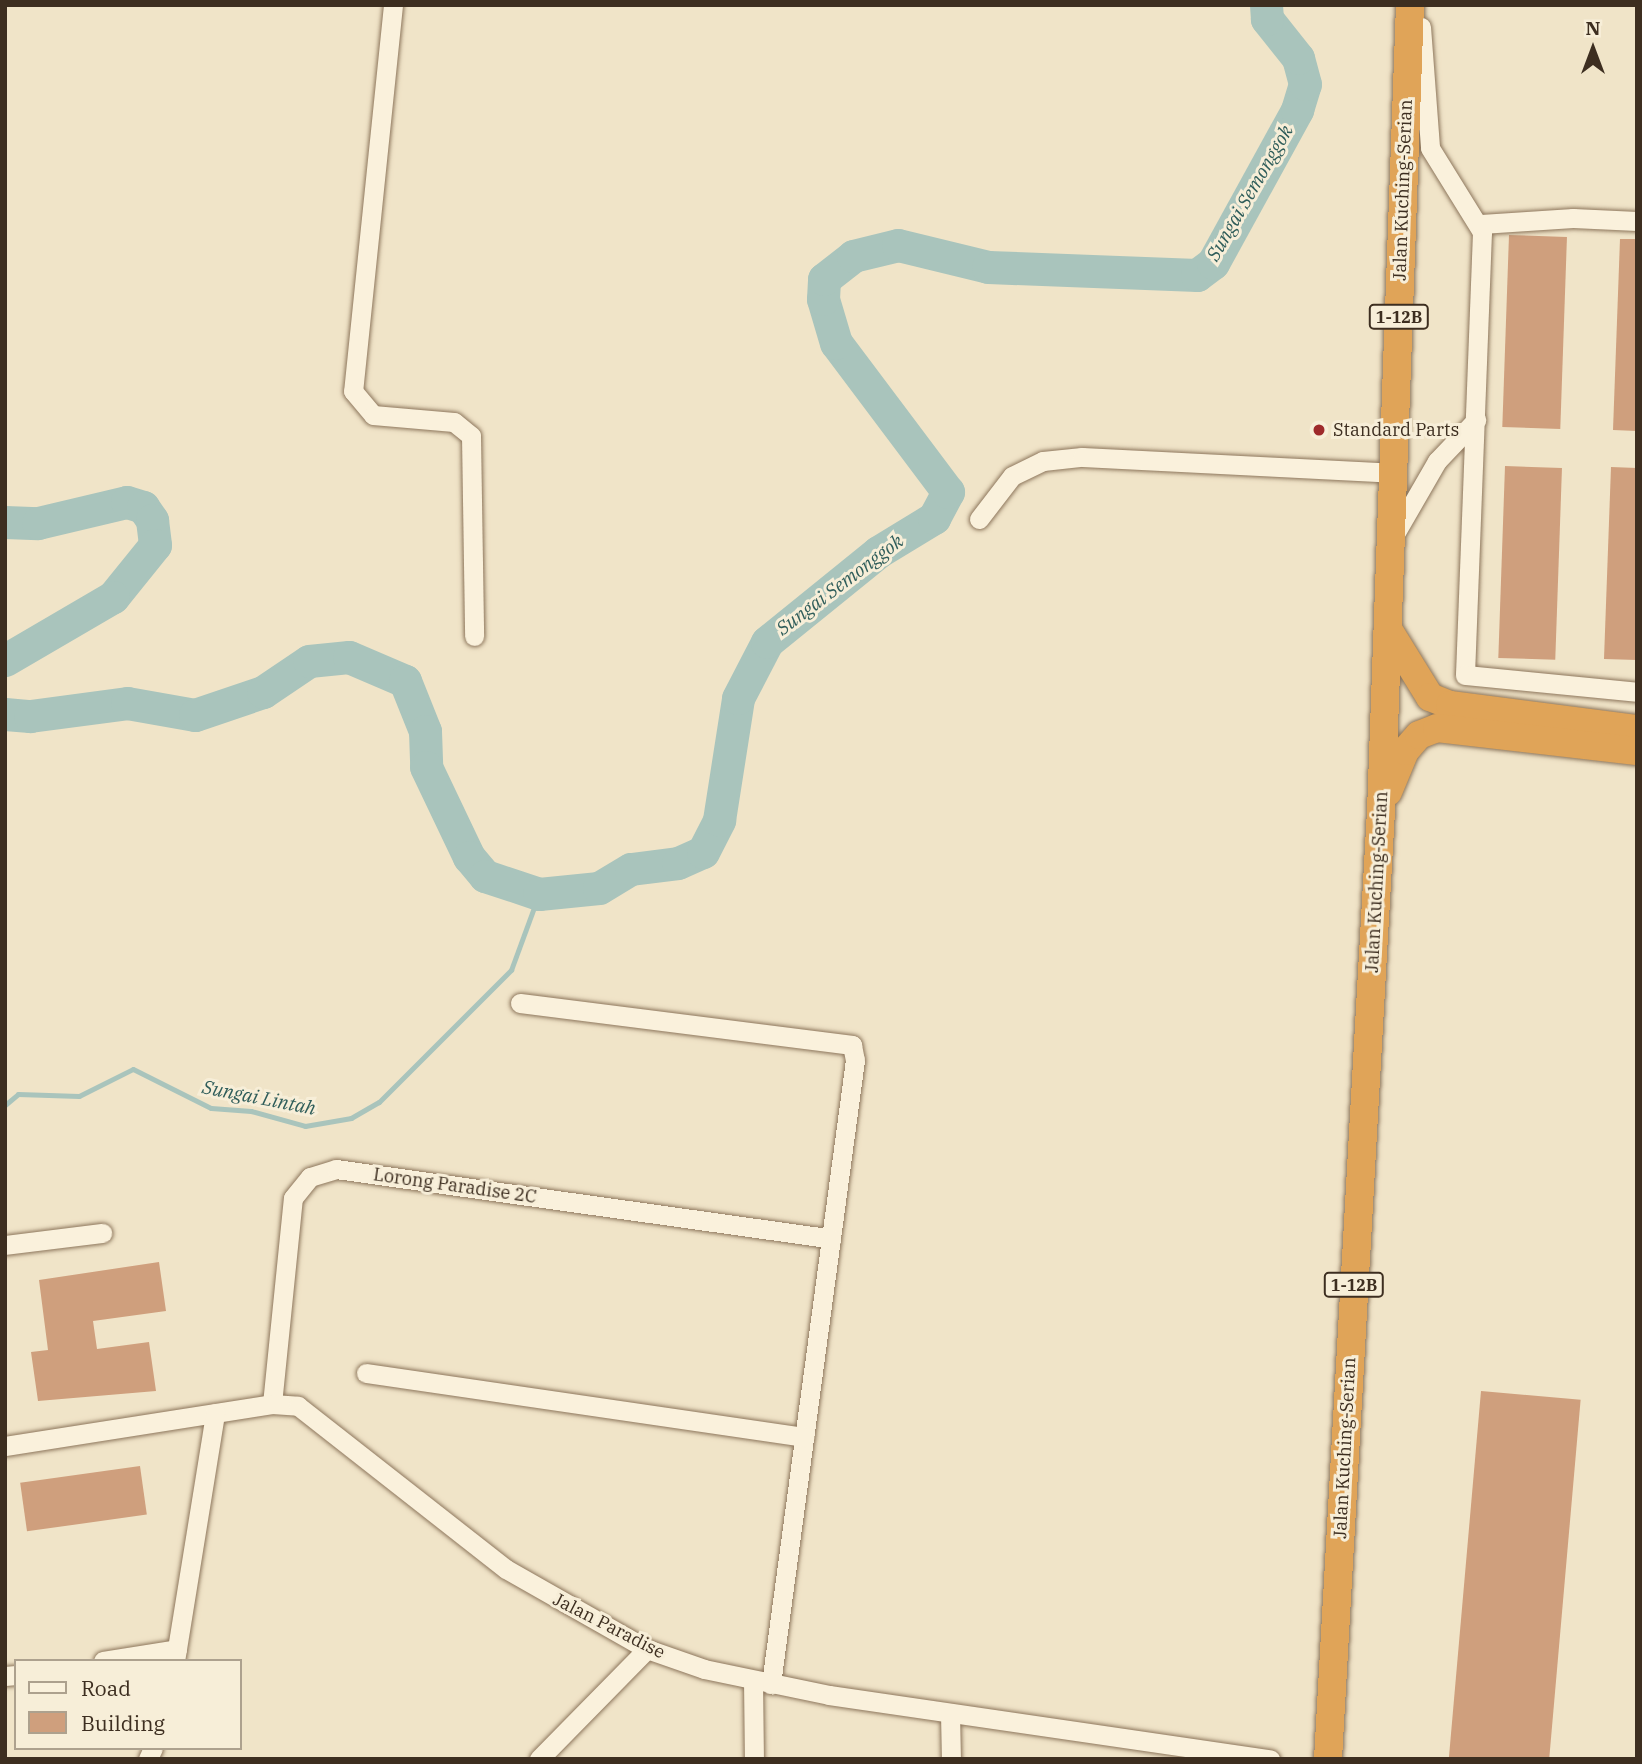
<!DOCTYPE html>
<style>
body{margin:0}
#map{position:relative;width:1642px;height:1764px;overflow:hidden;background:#f0e4c8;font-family:"IBM Plex Serif",serif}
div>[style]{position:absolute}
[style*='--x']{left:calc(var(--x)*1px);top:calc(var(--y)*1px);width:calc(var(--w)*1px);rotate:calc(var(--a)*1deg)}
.stream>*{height:5px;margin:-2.5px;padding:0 2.5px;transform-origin:2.5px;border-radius:2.5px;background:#a9c4bc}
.river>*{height:33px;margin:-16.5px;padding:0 16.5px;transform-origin:16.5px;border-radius:16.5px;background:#a9c4bc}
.building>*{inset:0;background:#cf9f7d;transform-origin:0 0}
.roads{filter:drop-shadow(0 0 2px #8d765c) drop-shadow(0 0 2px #8d765c)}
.minor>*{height:19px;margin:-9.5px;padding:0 9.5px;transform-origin:9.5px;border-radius:9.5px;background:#faf1dc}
.highway>*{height:28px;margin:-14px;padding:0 14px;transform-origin:14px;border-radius:14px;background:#e0a458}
.dots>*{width:19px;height:19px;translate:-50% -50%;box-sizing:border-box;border:4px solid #f7eed8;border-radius:50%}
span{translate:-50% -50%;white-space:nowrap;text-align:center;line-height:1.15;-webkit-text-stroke:6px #f7eed8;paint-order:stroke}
.shield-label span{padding:2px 5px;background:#f7eed8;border:2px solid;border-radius:5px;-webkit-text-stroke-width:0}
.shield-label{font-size:16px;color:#3d2e20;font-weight:700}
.street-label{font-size:18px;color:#3d2e20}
.poi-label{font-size:18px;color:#3d2e20}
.left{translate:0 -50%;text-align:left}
.water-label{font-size:19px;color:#2f5d5a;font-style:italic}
.frame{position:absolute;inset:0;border:7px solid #3d2e20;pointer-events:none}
.legend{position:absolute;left:14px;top:1659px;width:228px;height:91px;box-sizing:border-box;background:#f7eed8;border:2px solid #ada18e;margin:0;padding:9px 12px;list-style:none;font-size:21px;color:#3d2e20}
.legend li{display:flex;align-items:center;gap:14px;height:35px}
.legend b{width:35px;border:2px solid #ada18e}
.north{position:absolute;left:1558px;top:14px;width:70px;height:70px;-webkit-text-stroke:5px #f7eed8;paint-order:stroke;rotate:0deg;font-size:19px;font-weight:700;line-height:28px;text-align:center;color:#3d2e20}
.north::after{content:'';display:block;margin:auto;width:24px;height:32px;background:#3d2e20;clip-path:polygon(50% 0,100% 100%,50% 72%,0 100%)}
</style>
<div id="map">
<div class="stream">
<div style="--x:5;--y:1105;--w:17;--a:-40"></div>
<div style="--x:18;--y:1094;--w:61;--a:1.9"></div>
<div style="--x:79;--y:1096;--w:60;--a:-26.6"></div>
<div style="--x:133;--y:1069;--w:87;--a:26.6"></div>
<div style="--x:211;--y:1108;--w:40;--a:4.3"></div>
<div style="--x:251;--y:1111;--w:56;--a:15.5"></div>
<div style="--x:305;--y:1126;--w:47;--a:-9.9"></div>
<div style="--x:351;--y:1118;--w:32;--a:-30"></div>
<div style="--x:379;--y:1102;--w:187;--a:-45"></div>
<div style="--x:511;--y:970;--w:81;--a:-69.8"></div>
</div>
<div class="river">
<div style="--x:5;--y:522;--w:33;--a:2"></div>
<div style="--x:38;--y:523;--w:91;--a:-13.3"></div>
<div style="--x:127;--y:502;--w:17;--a:17"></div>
<div style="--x:143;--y:507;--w:16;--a:55"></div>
<div style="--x:152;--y:520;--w:25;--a:83"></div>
<div style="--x:155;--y:545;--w:67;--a:128.9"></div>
<div style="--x:113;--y:597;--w:125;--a:149.7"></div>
<div style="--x:5;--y:714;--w:25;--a:5"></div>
<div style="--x:30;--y:716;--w:98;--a:-7.6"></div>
<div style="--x:127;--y:703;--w:69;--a:10"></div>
<div style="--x:195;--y:715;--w:72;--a:-18.7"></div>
<div style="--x:263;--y:692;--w:55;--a:-34"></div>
<div style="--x:309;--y:661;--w:40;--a:-5.7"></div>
<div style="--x:349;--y:657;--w:61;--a:23.2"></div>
<div style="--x:405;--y:681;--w:54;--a:68.2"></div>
<div style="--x:425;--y:731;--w:36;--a:88"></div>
<div style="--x:426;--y:767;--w:100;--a:64.5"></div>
<div style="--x:469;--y:857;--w:25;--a:50"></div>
<div style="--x:485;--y:876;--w:57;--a:18.4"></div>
<div style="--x:539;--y:894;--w:60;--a:-5.7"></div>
<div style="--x:599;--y:888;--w:37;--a:-31"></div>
<div style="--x:631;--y:869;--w:47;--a:-7.3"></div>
<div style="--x:678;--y:863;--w:27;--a:-24"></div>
<div style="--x:703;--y:852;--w:36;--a:-63"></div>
<div style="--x:719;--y:820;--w:123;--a:-81.1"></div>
<div style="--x:738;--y:698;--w:63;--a:-62.6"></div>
<div style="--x:767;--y:642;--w:143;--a:-39"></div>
<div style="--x:878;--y:552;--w:66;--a:-31.3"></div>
<div style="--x:934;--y:518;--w:30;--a:-62"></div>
<div style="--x:948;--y:492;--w:186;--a:-126.9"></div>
<div style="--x:836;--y:343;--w:46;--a:-106.5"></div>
<div style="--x:823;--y:299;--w:20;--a:-87"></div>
<div style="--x:824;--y:279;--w:37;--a:-38"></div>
<div style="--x:853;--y:256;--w:46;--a:-13.7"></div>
<div style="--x:898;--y:245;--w:93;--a:13.7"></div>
<div style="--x:988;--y:267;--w:209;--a:2.2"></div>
<div style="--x:1197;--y:275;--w:20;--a:-37"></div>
<div style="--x:1213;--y:263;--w:175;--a:-61.2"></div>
<div style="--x:1297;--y:110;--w:27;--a:-73"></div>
<div style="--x:1305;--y:84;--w:27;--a:-105"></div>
<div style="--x:1298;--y:58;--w:50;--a:-128.5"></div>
<div style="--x:1267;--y:19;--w:14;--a:-94"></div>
</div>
<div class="building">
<div style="left:1509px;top:235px;width:58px;height:192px;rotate:2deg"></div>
<div style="clip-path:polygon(1620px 239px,1637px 239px,1637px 431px,1613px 430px)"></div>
<div style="left:1505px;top:466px;width:57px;height:192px;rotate:2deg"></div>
<div style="clip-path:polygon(1611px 467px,1637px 468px,1637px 660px,1604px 659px)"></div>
<div style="clip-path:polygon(159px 1262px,166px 1311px,93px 1321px,97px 1349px,149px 1342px,156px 1391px,38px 1401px,31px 1352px,48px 1350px,39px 1280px)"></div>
<div style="left:1481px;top:1391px;width:100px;height:370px;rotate:5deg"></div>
<div style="left:140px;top:1466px;width:49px;height:121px;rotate:82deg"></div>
</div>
<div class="roads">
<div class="minor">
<div style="--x:393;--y:5;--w:388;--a:95.9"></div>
<div style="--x:353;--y:391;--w:31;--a:50"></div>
<div style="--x:373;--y:415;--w:81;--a:4.9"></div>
<div style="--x:454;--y:422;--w:22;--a:39"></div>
<div style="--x:471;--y:436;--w:200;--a:89.1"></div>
<div style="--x:1421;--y:27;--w:121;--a:85.7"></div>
<div style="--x:1430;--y:148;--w:99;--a:58.2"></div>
<div style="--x:1482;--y:232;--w:443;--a:92.2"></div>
<div style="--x:1465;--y:675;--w:173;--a:5.6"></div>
<div style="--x:1481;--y:224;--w:92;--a:-3.7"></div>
<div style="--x:1573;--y:218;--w:64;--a:2.7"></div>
<div style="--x:979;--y:519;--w:54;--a:-52.5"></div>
<div style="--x:1012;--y:476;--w:34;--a:-26"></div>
<div style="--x:1043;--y:461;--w:39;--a:-6"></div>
<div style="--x:1082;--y:457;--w:311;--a:2.9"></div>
<div style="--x:1392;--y:539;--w:90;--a:-60"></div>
<div style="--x:1437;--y:461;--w:57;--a:-46.4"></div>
<div style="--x:520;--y:1003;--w:335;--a:7.2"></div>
<div style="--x:852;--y:1045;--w:15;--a:79"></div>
<div style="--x:855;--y:1060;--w:630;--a:97.67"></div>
<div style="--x:5;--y:1245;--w:98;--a:-7.1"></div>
<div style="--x:366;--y:1373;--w:443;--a:8.3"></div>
<div style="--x:272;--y:1404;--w:207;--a:-84.2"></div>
<div style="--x:293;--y:1198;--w:27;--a:-51"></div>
<div style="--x:310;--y:1177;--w:27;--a:-17"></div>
<div style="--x:336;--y:1169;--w:500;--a:8"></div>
<div style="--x:5;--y:1446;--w:270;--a:-8.9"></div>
<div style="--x:272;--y:1404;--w:26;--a:4"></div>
<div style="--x:298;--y:1406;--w:264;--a:38.1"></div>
<div style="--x:506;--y:1569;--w:162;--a:29.6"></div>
<div style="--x:647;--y:1649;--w:60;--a:19.3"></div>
<div style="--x:704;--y:1669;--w:128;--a:11.7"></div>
<div style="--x:829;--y:1695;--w:446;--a:8.3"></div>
<div style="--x:103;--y:1661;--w:75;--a:-9.2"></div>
<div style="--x:175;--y:1661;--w:251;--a:-80.8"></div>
<div style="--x:5;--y:1676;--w:11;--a:-5"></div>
<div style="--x:753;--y:1680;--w:79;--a:89.3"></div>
<div style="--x:950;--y:1713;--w:46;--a:88.8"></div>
<div style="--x:148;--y:1759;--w:12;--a:-66"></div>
<div style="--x:539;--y:1759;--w:154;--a:-45.5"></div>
</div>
<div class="highway">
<div style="--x:1388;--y:629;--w:80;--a:58.3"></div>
<div style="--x:1430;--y:697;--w:22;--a:22"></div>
<div style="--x:1450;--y:705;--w:189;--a:7.3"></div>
<div style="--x:1388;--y:792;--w:44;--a:-67.5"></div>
<div style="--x:1405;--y:751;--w:21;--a:-49"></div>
<div style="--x:1419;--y:735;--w:19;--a:-21"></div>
<div style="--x:1437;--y:728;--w:201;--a:6.6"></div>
<div style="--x:1328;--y:1759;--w:949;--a:-86.8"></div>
<div style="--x:1381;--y:811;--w:807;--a:-87.94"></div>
</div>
</div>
<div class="dots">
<div style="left:1319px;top:430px;background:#9e2a2b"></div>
</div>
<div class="shield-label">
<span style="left:1399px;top:317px">1-12B</span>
<span style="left:1354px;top:1285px">1-12B</span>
</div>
<div class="street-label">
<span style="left:1403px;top:190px;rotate:-88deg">Jalan Kuching-Serian</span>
<span style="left:1377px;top:882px;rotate:-87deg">Jalan Kuching-Serian</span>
<span style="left:455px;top:1186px;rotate:8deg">Lorong Paradise 2C</span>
<span style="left:1345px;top:1448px;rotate:-87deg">Jalan Kuching-Serian</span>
<span style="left:609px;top:1626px;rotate:27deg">Jalan Paradise</span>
</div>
<div class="poi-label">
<span class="left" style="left:1333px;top:430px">Standard Parts</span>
</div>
<div class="water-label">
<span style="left:1250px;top:193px;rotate:-60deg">Sungai Semonggok</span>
<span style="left:840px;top:585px;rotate:-37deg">Sungai Semonggok</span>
<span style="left:259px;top:1098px;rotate:11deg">Sungai Lintah</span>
</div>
<div class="frame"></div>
<ul class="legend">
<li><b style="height:9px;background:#faf1dc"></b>Road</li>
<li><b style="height:19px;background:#cf9f7d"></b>Building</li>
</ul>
<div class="north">N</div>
</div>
